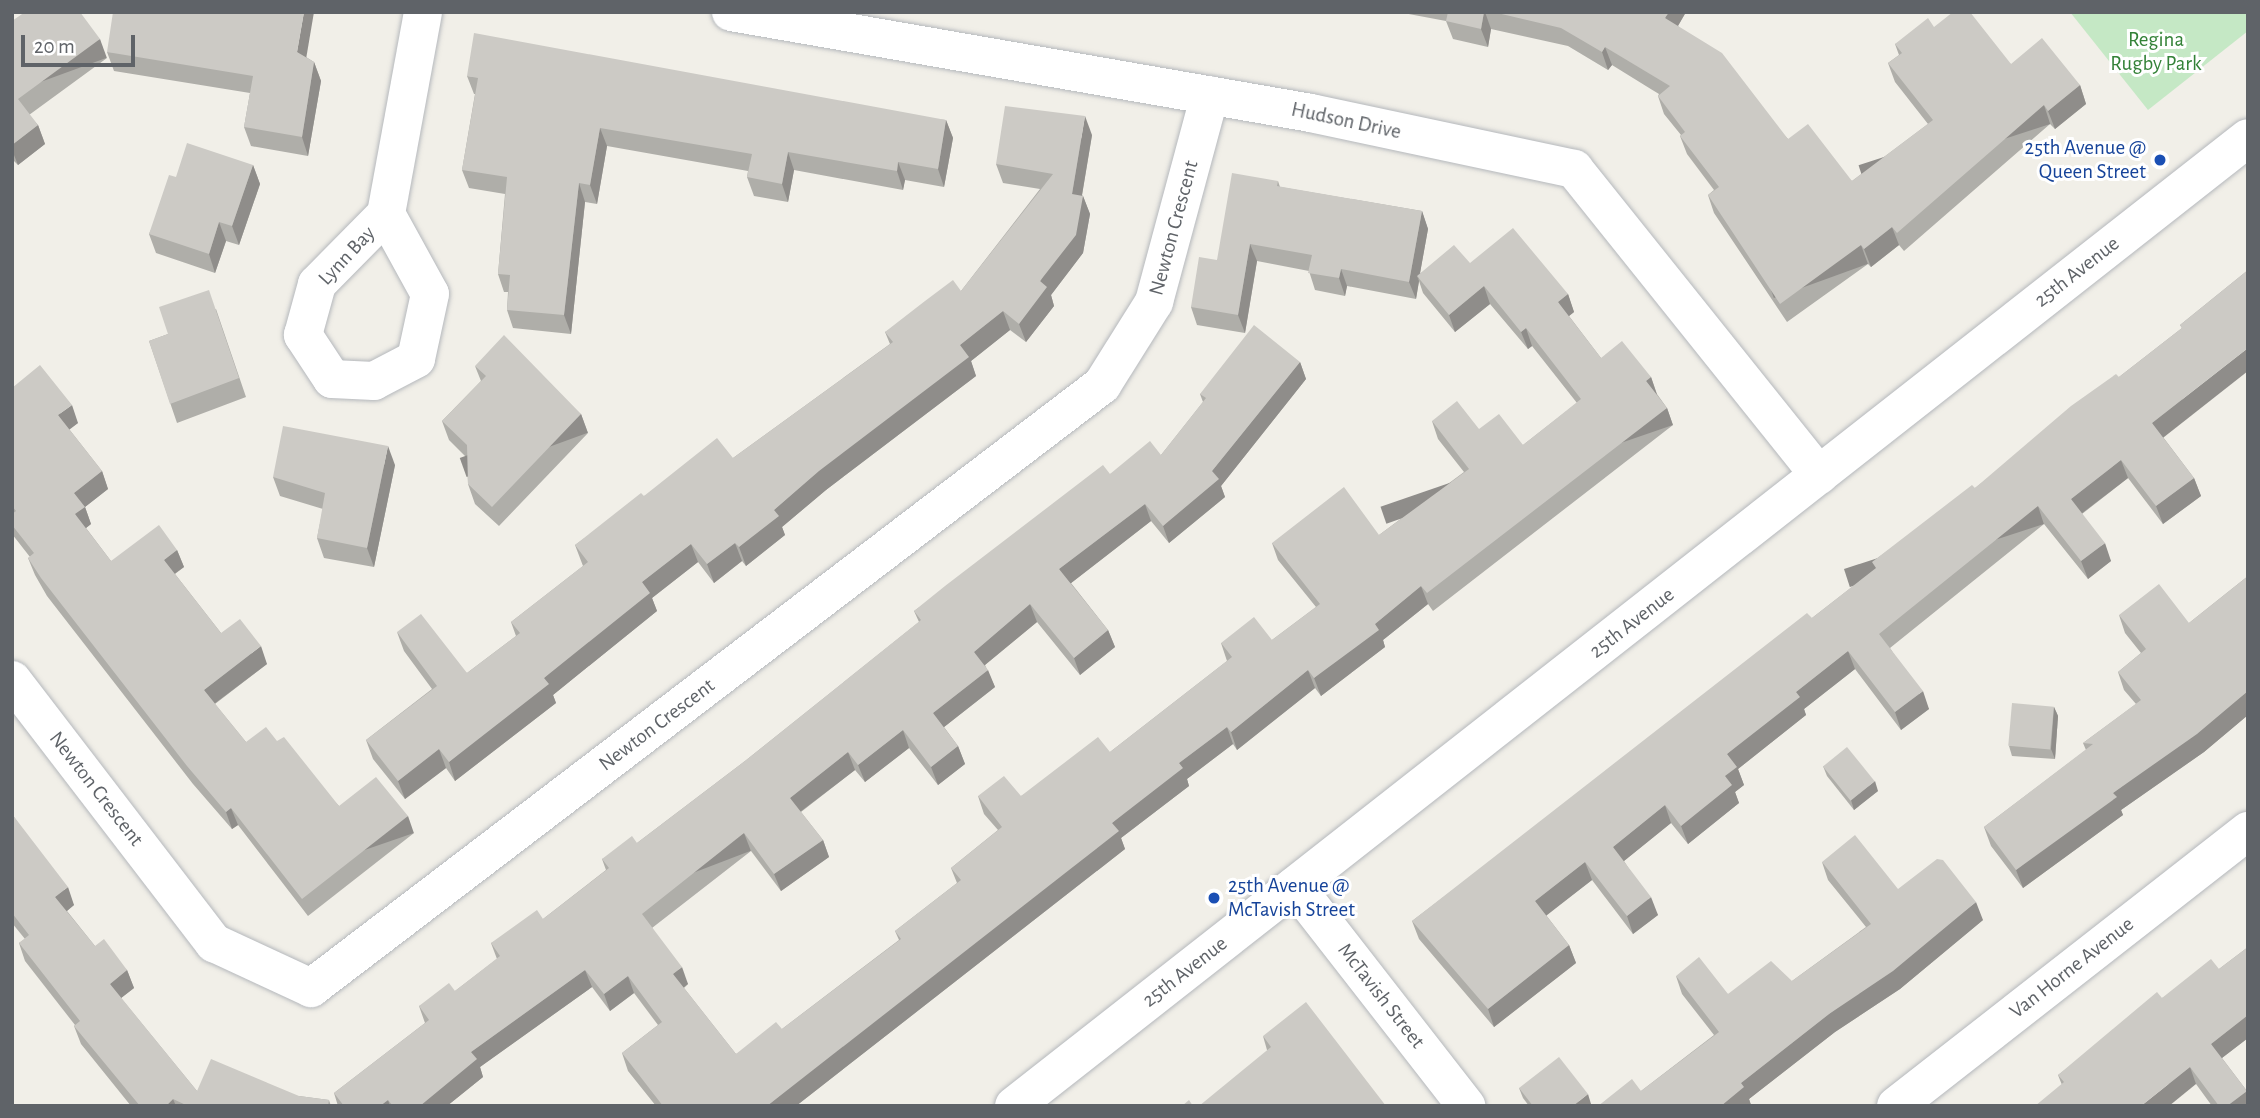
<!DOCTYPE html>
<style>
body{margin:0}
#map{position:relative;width:2260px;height:1118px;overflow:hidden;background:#f1efe8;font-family:"Alegreya Sans",sans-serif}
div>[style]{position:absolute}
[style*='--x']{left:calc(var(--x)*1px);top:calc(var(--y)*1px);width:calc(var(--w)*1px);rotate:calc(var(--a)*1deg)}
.green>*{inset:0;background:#c5e8c5}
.roads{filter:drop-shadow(0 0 2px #b5b8bc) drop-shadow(0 0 2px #b5b8bc)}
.minor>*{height:38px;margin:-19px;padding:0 19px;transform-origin:19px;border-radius:19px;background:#fff}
.wall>*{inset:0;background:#afaea9}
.shaded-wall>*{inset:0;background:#8f8d8a;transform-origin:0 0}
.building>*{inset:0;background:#cccac5;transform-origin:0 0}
.dots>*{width:19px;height:19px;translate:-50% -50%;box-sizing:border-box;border:4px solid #fff;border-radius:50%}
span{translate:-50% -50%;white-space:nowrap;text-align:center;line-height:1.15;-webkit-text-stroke:6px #fff;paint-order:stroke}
.park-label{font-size:21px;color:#348238}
.street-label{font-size:21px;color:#5f6368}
.transit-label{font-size:21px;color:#164399}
.right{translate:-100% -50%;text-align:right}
.left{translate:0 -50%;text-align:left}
.frame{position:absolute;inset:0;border:14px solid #5f6368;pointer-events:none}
.scale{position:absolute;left:21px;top:35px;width:114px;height:32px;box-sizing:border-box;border:4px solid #5f6368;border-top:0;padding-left:9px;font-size:21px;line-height:24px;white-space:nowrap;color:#5f6368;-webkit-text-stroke:5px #fff;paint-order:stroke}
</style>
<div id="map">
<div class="green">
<div style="clip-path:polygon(2070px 12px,2248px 12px,2248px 31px,2148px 110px)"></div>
</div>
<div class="roads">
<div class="minor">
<div style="--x:731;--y:12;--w:589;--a:9.88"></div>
<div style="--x:1311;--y:113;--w:269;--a:12"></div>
<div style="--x:1574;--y:169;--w:392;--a:51.3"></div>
<div style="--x:386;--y:214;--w:91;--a:61.2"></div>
<div style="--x:430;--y:294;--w:66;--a:102.2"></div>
<div style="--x:416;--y:359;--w:47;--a:152.4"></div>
<div style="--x:374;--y:381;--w:42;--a:-177.3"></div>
<div style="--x:332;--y:379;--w:53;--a:-123.4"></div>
<div style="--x:303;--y:335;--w:53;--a:-74.6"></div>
<div style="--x:317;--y:284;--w:98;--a:-45.4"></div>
<div style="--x:386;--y:214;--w:205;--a:-79.6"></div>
<div style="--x:12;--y:680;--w:332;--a:52.5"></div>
<div style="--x:214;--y:943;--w:107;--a:24.9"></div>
<div style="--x:311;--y:988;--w:995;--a:-37.32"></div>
<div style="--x:1102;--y:385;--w:98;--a:-57.9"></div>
<div style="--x:1154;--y:302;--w:214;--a:-74.9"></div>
<div style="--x:1295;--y:886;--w:279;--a:52.1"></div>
<div style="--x:1014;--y:1106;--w:1568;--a:-38.11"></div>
<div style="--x:1896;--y:1106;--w:447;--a:-38"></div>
</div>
</div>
<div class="wall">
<div style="clip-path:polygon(1398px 12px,1686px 12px,1678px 26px,1788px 139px,1852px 181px,1928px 124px,1895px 82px,1888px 63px,1899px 55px,1895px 44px,1934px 27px,2011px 64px,2080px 85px,2086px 104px,2055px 129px,2050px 124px,1904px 251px,1899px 245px,1871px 267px,1868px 264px,1787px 322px,1714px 213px,1708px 195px,1714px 190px,1687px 154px,1680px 136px,1681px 135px,1664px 114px,1658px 96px,1659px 94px,1612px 65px,1608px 70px,1568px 46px,1491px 29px,1488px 47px,1453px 39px,1446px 21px)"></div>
<div style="clip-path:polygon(12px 21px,107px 58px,29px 115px,38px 125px,45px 144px,18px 165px,12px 159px)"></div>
<div style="clip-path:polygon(107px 52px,306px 57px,314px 62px,321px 81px,308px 156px,251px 146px,244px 127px,250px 93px,114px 71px)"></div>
<div style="clip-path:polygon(467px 76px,946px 120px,953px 138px,944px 187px,905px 180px,903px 190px,794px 170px,788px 202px,754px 196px,747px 177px,748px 171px,607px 146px,597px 204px,585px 202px,571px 334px,513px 328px,507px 310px,508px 292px,504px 292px,498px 274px,505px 194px,469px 188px,462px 170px,475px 94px,474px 94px)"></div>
<div style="clip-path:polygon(1092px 135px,1082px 195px,1083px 196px,1090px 214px,1083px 253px,1051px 295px,1054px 306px,1026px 342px,1010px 330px,971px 361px,976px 376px,826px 490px,782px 527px,785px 535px,746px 566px,742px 561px,714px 583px,698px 562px,652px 598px,657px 611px,553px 695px,556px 703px,455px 781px,446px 768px,405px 799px,373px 759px,366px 740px,432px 689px,404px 651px,397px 632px,467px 673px,516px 636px,511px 622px,583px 566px,575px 545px,644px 496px,733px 458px,890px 344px,885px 332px,961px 291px,1040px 189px,1003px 183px,996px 164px)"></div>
<div style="clip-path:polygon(253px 165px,260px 184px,239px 245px,226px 241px,215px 273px,156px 253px,149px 234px,176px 177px)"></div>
<div style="clip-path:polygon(1278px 181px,1280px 187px,1422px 211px,1428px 229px,1420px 273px,1470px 263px,1568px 294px,1574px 312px,1569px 316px,1601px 358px,1651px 377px,1657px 394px,1667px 408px,1673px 425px,1433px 611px,1428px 604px,1383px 640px,1385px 647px,1321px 696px,1315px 688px,1237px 750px,1233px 744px,1187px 779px,1189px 786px,1121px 838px,1125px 849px,796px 1106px,656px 1106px,628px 1071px,622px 1053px,658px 1025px,634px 993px,610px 1011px,592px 987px,480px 1067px,483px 1077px,447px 1106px,338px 1106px,334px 1093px,425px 1023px,419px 1006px,455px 991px,497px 959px,491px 943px,543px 919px,606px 870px,602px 859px,637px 843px,745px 761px,919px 622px,914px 611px,1110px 474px,1161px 455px,1203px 402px,1200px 394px,1300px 362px,1306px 379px,1221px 486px,1225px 497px,1169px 543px,1151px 521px,1071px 583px,1108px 630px,1115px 647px,1080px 675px,1037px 622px,985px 665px,995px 687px,944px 727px,958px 746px,965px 764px,938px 785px,909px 748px,865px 782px,855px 770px,801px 812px,823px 840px,829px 857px,781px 891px,751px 851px,652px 928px,688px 984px,684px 988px,736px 1054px,782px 1029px,899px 940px,895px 931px,957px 883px,951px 868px,998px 830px,984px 814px,978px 796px,1021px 796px,1110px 752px,1227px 661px,1221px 643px,1272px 640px,1316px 607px,1278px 560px,1272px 543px,1379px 535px,1464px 472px,1438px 439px,1432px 421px,1479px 429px,1523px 445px,1577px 403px,1532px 346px,1528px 349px,1490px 304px,1455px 332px,1423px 293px,1419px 281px,1416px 299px,1347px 286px,1345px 296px,1315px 290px,1309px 271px,1257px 261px,1245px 333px,1197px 325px,1191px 307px,1217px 260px)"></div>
<div style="clip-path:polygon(2248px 270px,2163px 437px,2194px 478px,2201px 496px,2163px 524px,2128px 478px,2082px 514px,2111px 561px,2088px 579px,2044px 524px,1890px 648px,1929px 709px,1901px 730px,1855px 669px,1804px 709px,1806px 715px,1738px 769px,1744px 785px,1735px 792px,1739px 803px,1688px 844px,1671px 823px,1624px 861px,1658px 915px,1633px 934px,1592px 880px,1546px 915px,1569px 945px,1576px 963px,1494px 1027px,1419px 939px,1412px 921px,1812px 618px,1875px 569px,1872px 562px,1975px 488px,2119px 377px,2182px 328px,2180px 325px)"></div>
<div style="clip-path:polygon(216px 309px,246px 397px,177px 423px,149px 341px,168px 334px)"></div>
<div style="clip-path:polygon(475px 366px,581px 414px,588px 433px,499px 526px,475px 504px,468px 484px,467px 458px,449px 440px,442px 421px,481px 381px)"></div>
<div style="clip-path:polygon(12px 388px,78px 423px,69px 429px,102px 471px,108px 489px,85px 507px,91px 524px,86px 528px,111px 561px,177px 550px,184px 567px,175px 574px,221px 633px,267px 664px,215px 704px,246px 742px,277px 741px,339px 806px,414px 833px,308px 916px,238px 825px,232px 829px,193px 784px,47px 596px,35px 575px,28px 558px,30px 557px,12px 534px)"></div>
<div style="clip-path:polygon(395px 465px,374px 567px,324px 558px,317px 538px,323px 509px,280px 496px,273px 477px)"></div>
<div style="clip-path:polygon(2248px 576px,2248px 715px,2204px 752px,2121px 810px,2123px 815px,2023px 888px,1991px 846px,1984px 827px,2086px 750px,2083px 743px,2136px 704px,2124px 690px,2118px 672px,2141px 653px,2125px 633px,2119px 615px,2189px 623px)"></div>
<div style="clip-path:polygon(2054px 707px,2058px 716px,2055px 759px,2012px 756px,2009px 746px)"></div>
<div style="clip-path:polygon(1823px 766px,1878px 791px,1854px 810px,1827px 776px)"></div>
<div style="clip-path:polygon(12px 814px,74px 905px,67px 911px,95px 946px,127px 970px,134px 988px,121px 998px,197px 1091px,299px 1096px,329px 1100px,331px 1106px,131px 1106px,81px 1044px,74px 1026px,75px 1025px,25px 961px,19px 943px,25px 939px,12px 923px)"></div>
<div style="clip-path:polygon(1822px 862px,1983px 920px,1900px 989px,1835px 1032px,1749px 1099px,1751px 1105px,1641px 1091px,1714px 1035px,1682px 994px,1676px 976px,1728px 994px,1792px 981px,1866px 927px,1828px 880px)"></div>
<div style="clip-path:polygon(2248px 947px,2248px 1038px,2222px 1058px,2247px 1091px,2248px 1094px,2248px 1106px,2212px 1106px,2196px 1084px,2062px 1085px,2058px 1075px,2162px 998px,2219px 969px)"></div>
<div style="clip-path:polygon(1263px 1036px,1386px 1106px,1267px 1050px)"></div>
<div style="clip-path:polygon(1519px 1088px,1591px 1104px,1589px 1106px,1529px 1106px,1523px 1098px)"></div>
</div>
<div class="shaded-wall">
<div style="clip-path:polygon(304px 12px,314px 12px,304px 71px,297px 52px)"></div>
<div style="clip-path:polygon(1484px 12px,1485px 12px,1491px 29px,1488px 47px,1481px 29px)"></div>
<div style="clip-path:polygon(1669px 12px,1686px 12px,1672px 36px,1665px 18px)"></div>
<div style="left:100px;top:39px;width:20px;height:102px;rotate:70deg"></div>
<div style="clip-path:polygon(1605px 47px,1612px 65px,1608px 70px,1602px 52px)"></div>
<div style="clip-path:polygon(314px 62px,321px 81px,308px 156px,302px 137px)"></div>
<div style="clip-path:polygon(2080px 85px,2086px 104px,2055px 129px,2048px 111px)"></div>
<div style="left:2044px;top:105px;width:20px;height:195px;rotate:72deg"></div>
<div style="clip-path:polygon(1085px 116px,1092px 135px,1079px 213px,1072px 194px)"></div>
<div style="clip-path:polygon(946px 120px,953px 138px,944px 187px,938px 169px)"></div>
<div style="clip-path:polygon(38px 125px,45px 144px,18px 165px,12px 150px,12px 145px)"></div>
<div style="clip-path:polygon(600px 128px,607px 146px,597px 204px,590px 185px)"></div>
<div style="clip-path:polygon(788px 152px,794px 170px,788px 202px,782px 184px)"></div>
<div style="clip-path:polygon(898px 162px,905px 180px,903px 190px,897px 171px)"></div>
<div style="clip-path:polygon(253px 165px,260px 184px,239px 245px,232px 226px)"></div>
<div style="clip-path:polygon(579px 183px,585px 202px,571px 334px,564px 315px)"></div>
<div style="clip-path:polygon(1083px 196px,1090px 214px,1083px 253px,1051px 295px,1054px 306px,1026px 342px,1019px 324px)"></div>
<div style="clip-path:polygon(1422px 211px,1428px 229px,1419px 279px,1417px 276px,1419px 281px,1416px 299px,1409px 282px)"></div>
<div style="clip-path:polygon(219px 222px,226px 241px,215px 273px,209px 254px)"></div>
<div style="clip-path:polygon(1892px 227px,1899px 245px,1871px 267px,1864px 249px)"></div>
<div style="clip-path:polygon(1250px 244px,1257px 261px,1245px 333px,1238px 315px)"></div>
<div style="left:1861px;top:245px;width:20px;height:100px;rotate:70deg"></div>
<div style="clip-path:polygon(1341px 269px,1347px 286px,1345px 296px,1339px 278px)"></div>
<div style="clip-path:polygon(1484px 286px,1490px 304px,1455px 332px,1449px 315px)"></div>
<div style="clip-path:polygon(1568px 294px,1574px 312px,1564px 320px,1558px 302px)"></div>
<div style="clip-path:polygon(1003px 311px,1010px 330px,971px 361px,976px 376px,826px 490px,782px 527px,785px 535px,746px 566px,739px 547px,774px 510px,960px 345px)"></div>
<div style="clip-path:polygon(1526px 328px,1532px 346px,1528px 349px,1521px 332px)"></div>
<div style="clip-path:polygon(2248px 348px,2248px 371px,2159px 441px,2152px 423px)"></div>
<div style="clip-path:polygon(1300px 362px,1306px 379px,1221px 486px,1225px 497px,1169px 543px,1163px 526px,1212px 471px)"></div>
<div style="clip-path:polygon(1651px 377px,1657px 395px,1646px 381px)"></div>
<div style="clip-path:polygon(72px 405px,78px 423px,65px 433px,58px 415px)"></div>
<div style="left:1667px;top:408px;width:18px;height:303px;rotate:71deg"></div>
<div style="left:581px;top:414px;width:20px;height:129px;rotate:70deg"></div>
<div style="clip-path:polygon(388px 446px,395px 465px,374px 567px,367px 548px)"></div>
<div style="clip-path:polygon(2121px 460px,2128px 478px,2077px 517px,2071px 499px)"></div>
<div style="clip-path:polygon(102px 471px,108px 489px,85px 507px,91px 524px,81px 532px,75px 514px,74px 493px)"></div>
<div style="clip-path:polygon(2194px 478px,2201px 496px,2163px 524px,2156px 506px)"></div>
<div style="clip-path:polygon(1145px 504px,1151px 521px,1066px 587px,1059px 569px)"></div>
<div style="left:2038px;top:506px;width:19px;height:204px;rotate:72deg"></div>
<div style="clip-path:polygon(735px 543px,742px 561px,714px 583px,707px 564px)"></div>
<div style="clip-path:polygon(2105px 543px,2111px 561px,2088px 579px,2081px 561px)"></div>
<div style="clip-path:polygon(691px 544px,698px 562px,652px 598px,657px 611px,553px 695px,556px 703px,455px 781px,449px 762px,544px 678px,642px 582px)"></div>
<div style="clip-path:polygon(177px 550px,184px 567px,170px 577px,164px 560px)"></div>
<div style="clip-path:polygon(1421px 586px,1428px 604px,1383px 640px,1385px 647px,1321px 696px,1314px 678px,1375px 624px)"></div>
<div style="clip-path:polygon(1030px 604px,1037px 622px,980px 669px,974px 652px)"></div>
<div style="clip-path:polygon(1108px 630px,1115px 647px,1080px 675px,1074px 658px)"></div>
<div style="clip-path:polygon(261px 646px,267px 664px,210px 707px,204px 690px)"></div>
<div style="clip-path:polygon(1848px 651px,1855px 669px,1804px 709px,1806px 715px,1738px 769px,1744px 785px,1735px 792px,1739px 803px,1688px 844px,1681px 826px,1725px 776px,1727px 754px,1796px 692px)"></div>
<div style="clip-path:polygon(988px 670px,995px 687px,939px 731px,933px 713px)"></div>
<div style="clip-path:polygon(1308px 670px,1315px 688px,1237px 750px,1231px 732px)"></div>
<div style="clip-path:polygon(1923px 691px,1929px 709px,1901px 730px,1895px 712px)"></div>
<div style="clip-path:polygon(2248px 691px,2248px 715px,2204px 752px,2121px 810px,2123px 815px,2023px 888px,2016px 870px,2113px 793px)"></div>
<div style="clip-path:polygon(2054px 707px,2058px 716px,2055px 759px,2051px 749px)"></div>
<div style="clip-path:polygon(1227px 727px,1233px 744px,1187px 779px,1189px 786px,1121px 838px,1125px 849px,796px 1106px,767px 1106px,1112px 823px,1179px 763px)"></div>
<div style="clip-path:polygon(903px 730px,909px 748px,865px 782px,858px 765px)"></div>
<div style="clip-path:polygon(958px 746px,965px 764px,938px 785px,931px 767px)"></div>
<div style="clip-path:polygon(439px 749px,446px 768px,405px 799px,398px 781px)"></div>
<div style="clip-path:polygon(848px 752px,855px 770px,796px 815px,790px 798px)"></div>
<div style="clip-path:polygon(1875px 781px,1878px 791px,1854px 810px,1851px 800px)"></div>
<div style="clip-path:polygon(1665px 805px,1671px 823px,1619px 865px,1613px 847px)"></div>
<div style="clip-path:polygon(231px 808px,238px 825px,232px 829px,226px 812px)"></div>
<div style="left:408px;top:816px;width:18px;height:135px;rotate:71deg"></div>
<div style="left:744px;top:833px;width:19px;height:130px;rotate:69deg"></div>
<div style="clip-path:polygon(823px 840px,829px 857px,781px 891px,774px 874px)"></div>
<div style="clip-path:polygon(1585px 862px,1592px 880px,1542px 919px,1535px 901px)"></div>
<div style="clip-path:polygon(68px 887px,74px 905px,62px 915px,55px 897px)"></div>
<div style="clip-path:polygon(1651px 897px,1658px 915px,1633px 934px,1627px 916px)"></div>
<div style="clip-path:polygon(1976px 902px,1983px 920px,1900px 989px,1835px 1032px,1749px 1099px,1751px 1105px,1750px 1106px,1721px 1106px,1741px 1083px,1829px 1014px)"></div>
<div style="clip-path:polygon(1569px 945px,1576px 963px,1494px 1027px,1488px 1009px)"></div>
<div style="clip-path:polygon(682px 967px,688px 984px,679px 991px,673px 974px)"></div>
<div style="clip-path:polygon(127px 970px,134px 988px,116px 1002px,110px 984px)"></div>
<div style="clip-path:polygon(585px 970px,592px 987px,480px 1067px,483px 1077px,447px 1106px,420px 1106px,471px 1052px)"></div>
<div style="clip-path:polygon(628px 976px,634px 993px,610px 1011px,604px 994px)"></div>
<div style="clip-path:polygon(2248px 1015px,2248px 1038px,2218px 1061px,2211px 1044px)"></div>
<div style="clip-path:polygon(2190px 1067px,2196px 1084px,2169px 1106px,2141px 1106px)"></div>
<div style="clip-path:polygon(2247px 1091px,2248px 1094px,2248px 1106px,2227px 1106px)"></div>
<div style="clip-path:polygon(1588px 1094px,1591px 1104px,1589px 1106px,1573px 1106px)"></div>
<div style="clip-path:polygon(173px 1099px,176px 1106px,166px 1106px)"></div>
<div style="clip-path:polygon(388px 1100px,390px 1106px,380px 1106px)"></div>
</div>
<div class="building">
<div style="clip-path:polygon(25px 12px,80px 12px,100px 39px,18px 99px,38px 125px,12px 145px,12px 21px)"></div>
<div style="clip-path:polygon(113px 12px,304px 12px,297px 52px,314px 62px,302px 137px,244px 127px,253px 76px,107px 52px)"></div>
<div style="clip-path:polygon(1448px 12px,1484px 12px,1481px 29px,1446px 21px)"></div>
<div style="clip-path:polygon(1493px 12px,1669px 12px,1665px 18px,1722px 53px,1788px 139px,1808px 124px,1852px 181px,1933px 120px,1888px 63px,1902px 53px,1895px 44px,1928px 18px,1934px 27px,1953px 12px,1970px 12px,2011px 64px,2042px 38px,2080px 85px,2048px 111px,2044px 105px,1897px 233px,1892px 227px,1864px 249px,1861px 245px,1780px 304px,1708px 195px,1719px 187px,1680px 136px,1685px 132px,1658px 96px,1670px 86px,1605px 47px,1602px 52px,1561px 28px)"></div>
<div style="clip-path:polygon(474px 33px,946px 120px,938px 169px,898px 162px,897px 171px,788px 152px,782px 184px,747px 177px,752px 154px,600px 128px,590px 185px,579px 183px,564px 315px,507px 310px,510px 275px,498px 274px,507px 177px,462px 170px,478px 78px,467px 76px)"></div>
<div style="clip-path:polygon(1005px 106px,1085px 116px,1072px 194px,1083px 196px,1076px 235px,1040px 281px,1047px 287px,1019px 324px,1003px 311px,960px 345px,969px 357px,819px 471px,774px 510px,779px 516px,739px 547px,735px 543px,707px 564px,691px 544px,642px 582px,650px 593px,544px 678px,549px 684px,449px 762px,439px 749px,398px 781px,366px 740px,437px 686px,397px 632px,421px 614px,467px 673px,520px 633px,511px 622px,588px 562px,575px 545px,641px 493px,644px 496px,717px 438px,733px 458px,893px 342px,885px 332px,925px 301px,953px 280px,961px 291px,1053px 174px,996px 164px)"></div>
<div style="clip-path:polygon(187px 143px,253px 165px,232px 226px,219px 222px,209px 254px,149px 234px,169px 175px,176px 177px)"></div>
<div style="clip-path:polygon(1232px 173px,1278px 181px,1277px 186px,1422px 211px,1409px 282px,1341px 269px,1339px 278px,1308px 273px,1312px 255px,1250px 244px,1238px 315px,1191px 307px,1199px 257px,1217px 260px)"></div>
<div style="clip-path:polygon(1513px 228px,1568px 294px,1558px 302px,1601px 358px,1622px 341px,1651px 377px,1646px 381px,1667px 408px,1427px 593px,1421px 586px,1375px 624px,1379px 630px,1314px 678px,1308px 670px,1231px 732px,1227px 727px,1179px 763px,1183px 768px,1112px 823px,1119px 831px,767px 1106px,663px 1106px,622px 1053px,662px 1022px,628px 976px,604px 994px,585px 970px,471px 1052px,477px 1059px,420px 1106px,393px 1106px,388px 1100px,380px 1106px,344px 1106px,334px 1093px,429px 1020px,419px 1006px,449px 983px,455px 991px,500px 956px,491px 943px,537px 910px,543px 919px,609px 868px,602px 859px,632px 836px,637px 843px,745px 761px,921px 620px,914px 611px,945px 586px,1103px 465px,1110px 474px,1150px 441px,1161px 455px,1206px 398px,1200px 394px,1254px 325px,1300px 362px,1212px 471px,1219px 479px,1163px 526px,1145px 504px,1059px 569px,1108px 630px,1074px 658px,1030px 604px,974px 652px,988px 670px,933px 713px,958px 746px,931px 767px,903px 730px,858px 765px,848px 752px,790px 798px,823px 840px,774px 874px,744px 833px,642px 914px,682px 967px,673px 974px,736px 1054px,776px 1022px,782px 1029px,901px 939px,895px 931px,961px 880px,951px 868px,1002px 827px,978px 796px,1004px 776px,1021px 796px,1098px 737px,1110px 752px,1232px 657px,1221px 643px,1254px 617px,1272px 640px,1320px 604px,1272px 543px,1344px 487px,1379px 535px,1469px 469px,1432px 421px,1457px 401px,1479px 429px,1499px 414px,1523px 445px,1581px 399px,1526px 328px,1521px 332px,1484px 286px,1449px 315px,1417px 276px,1454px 245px,1470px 263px)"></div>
<div style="clip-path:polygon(2248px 270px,2248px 348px,2152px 423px,2194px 478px,2156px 506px,2121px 460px,2071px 499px,2105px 543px,2081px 561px,2038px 506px,1879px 634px,1923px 691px,1895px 712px,1848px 651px,1796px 692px,1800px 697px,1727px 754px,1737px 767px,1725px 776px,1732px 785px,1681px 826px,1665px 805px,1613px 847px,1651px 897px,1627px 916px,1585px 862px,1535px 901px,1569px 945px,1488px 1009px,1412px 921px,1807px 613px,1812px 618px,1876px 568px,1872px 562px,1972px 485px,1975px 488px,2071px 406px,2116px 374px,2119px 377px,2182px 328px,2180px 325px)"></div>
<div style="clip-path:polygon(209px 290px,239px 378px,170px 404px,149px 341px,168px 334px,159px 307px)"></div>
<div style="clip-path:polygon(504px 335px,581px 414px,492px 507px,468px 484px,467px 445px,442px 421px,486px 376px,475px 366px)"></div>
<div style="clip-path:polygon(40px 365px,72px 405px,58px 415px,102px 471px,74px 493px,85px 507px,75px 514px,111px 561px,159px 525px,177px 550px,164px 560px,221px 633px,240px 619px,261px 646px,204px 690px,246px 742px,266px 727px,277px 741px,284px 737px,339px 806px,376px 777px,408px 816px,302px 899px,231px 808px,226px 812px,187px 766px,41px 578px,28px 558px,34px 553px,12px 525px,12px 514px,16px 511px,12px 506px,12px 388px)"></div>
<div style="clip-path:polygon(283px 426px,388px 446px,367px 548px,317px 538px,325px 493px,273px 477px)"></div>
<div style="clip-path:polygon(2248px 576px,2248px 691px,2197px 734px,2113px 793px,2117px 797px,2016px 870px,1984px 827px,2093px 744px,2083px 743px,2141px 700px,2118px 672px,2146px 649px,2119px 615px,2159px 584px,2189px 623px)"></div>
<div style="left:2012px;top:703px;width:42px;height:43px;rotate:5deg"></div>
<div style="left:1847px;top:747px;width:44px;height:31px;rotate:51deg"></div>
<div style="clip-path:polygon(12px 814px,68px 887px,55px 897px,95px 946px,104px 939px,127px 970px,110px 984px,197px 1091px,211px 1059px,299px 1096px,329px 1100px,328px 1106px,188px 1106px,173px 1099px,166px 1106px,140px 1106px,74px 1026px,80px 1021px,19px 943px,29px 935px,12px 913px)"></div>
<div style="clip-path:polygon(1855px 835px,1898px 889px,1937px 859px,1943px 860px,1976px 902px,1893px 971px,1829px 1014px,1741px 1083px,1744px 1087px,1721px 1106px,1598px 1106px,1632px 1079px,1641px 1091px,1719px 1032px,1676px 976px,1699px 957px,1728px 994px,1771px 961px,1792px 981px,1871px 924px,1822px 862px)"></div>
<div style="clip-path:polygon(2248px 947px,2248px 1015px,2211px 1044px,2247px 1091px,2227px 1106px,2219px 1106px,2190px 1067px,2141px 1106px,2035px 1106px,2064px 1082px,2058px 1075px,2157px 992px,2162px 998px,2211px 959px,2219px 969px)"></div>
<div style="clip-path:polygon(1306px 1002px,1386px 1106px,1199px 1106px,1271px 1047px,1263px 1036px)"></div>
<div style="clip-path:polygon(1559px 1057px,1588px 1094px,1573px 1106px,1533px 1106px,1519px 1088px)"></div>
<div style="clip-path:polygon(1189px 1100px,1193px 1106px,1182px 1106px)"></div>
</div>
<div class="dots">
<div style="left:2160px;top:160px;background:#1a4fb4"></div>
<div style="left:1214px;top:898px;background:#1a4fb4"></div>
</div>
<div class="park-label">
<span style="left:2156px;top:52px">Regina<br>Rugby Park</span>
</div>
<div class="street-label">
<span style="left:1346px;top:121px;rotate:12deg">Hudson Drive</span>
<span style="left:1174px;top:228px;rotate:-75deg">Newton Crescent</span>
<span style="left:347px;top:256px;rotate:-47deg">Lynn Bay</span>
<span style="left:2077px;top:272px;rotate:-38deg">25th Avenue</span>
<span style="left:1632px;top:623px;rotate:-38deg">25th Avenue</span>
<span style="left:657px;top:725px;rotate:-37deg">Newton Crescent</span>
<span style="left:96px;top:789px;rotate:52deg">Newton Crescent</span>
<span style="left:2072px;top:968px;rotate:-38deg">Van Horne Avenue</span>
<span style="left:1185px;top:972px;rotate:-38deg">25th Avenue</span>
<span style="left:1381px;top:996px;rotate:52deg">McTavish Street</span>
</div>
<div class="transit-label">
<span class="right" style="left:2146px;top:160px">25th Avenue @<br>Queen Street</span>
<span class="left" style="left:1228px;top:898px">25th Avenue @<br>McTavish Street</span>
</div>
<div class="frame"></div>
<div class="scale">20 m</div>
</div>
